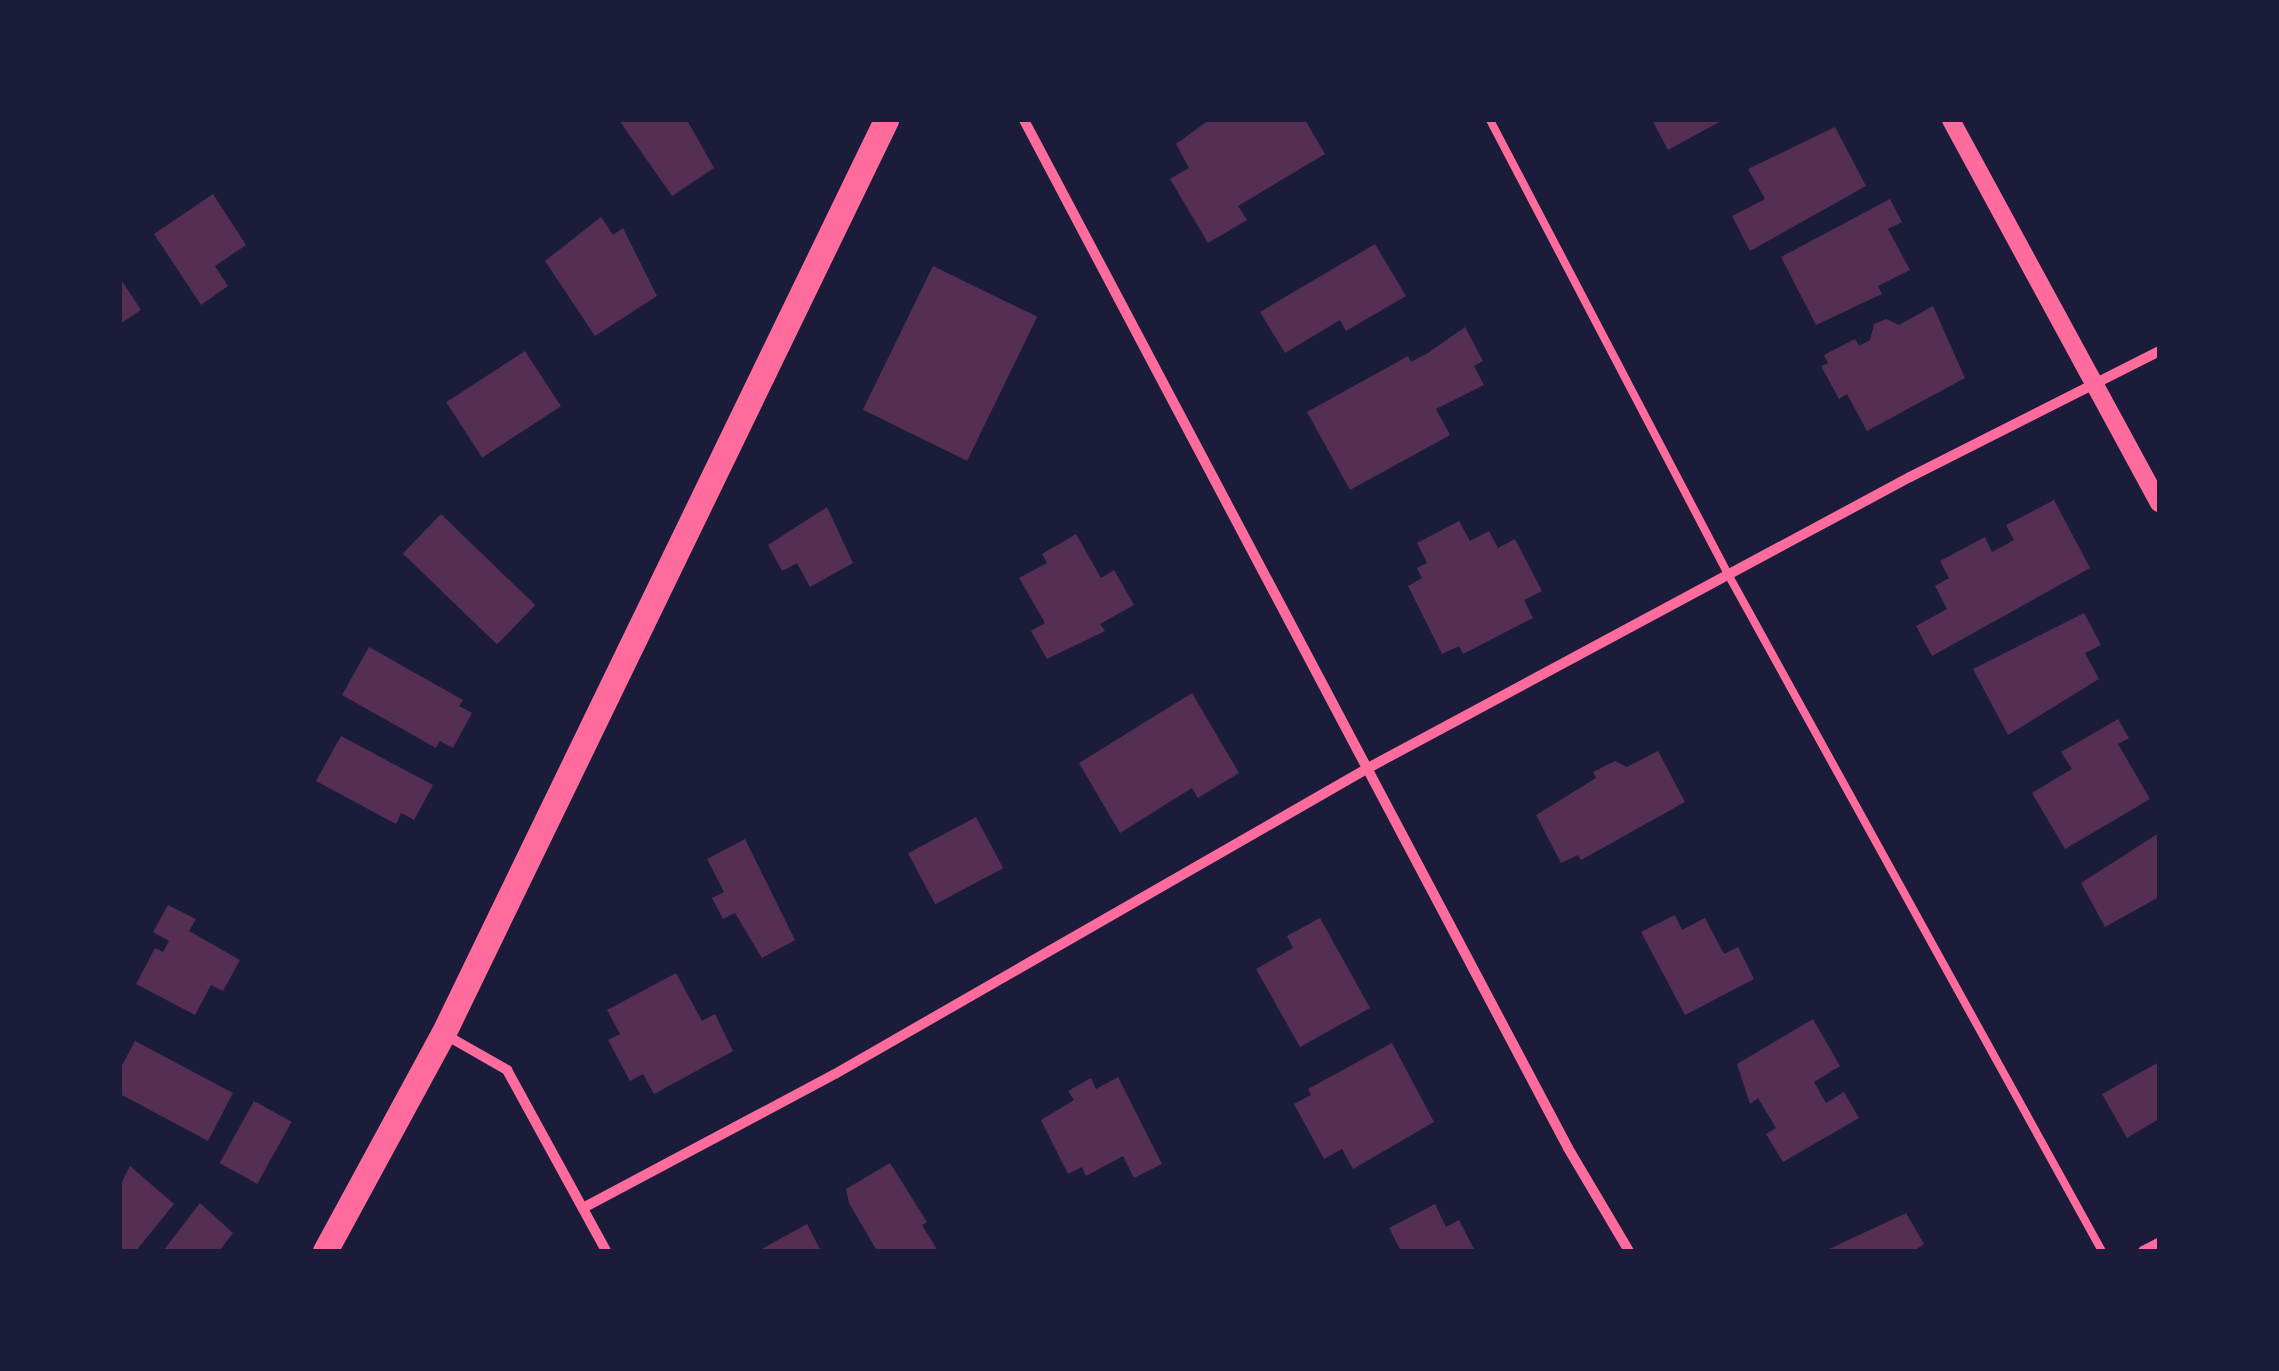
<!DOCTYPE html>
<style>
body{margin:0}
#map{position:relative;width:2279px;height:1371px;overflow:hidden;background:#1b1b3a;font-family:Poppins,sans-serif}
div>[style]{position:absolute}
[style*='--x']{left:calc(var(--x)*1px);top:calc(var(--y)*1px);width:calc(var(--w)*1px);rotate:calc(var(--a)*1deg)}
.building>*{inset:0;background:#542f53;transform-origin:0 0}
.service>*{height:8px;margin:-4px;padding:0 4px;transform-origin:4px;border-radius:4px;background:#ff6b9d}
.minor>*{height:10px;margin:-5px;padding:0 5px;transform-origin:5px;border-radius:5px;background:#ff6b9d}
.tertiary>*{height:18px;margin:-9px;padding:0 9px;transform-origin:9px;border-radius:9px;background:#ff6b9d}
.primary>*{height:25px;margin:-12.5px;padding:0 12.5px;transform-origin:12.5px;border-radius:12.5px;background:#ff6b9d}
span{translate:-50% -50%;white-space:nowrap;text-align:center;line-height:1.15;-webkit-text-stroke:8px #1b1b3a;paint-order:stroke}
.frame{position:absolute;inset:0;border:122px solid #1b1b3a;pointer-events:none}
</style>
<div id="map">
<div class="building">
<div style="clip-path:polygon(619px 120px,687px 120px,714px 168px,672px 196px)"></div>
<div style="clip-path:polygon(1209px 120px,1305px 120px,1325px 154px,1238px 206px,1247px 220px,1208px 243px,1170px 179px,1189px 168px,1176px 144px)"></div>
<div style="clip-path:polygon(1652px 120px,1723px 120px,1668px 150px)"></div>
<div style="clip-path:polygon(1835px 127px,1866px 186px,1750px 251px,1732px 216px,1765px 199px,1748px 169px)"></div>
<div style="clip-path:polygon(213px 194px,246px 245px,215px 266px,228px 286px,201px 305px,154px 234px)"></div>
<div style="clip-path:polygon(1890px 199px,1902px 222px,1888px 229px,1910px 270px,1878px 286px,1882px 294px,1816px 325px,1781px 257px)"></div>
<div style="clip-path:polygon(601px 217px,613px 235px,623px 228px,657px 296px,595px 336px,545px 261px)"></div>
<div style="clip-path:polygon(1375px 244px,1406px 296px,1346px 331px,1340px 320px,1285px 353px,1260px 312px)"></div>
<div style="left:933px;top:266px;width:116px;height:160px;rotate:26deg"></div>
<div style="clip-path:polygon(120px 278px,141px 310px,120px 324px)"></div>
<div style="clip-path:polygon(1933px 306px,1965px 378px,1867px 431px,1847px 394px,1839px 399px,1821px 366px,1828px 363px,1824px 355px,1855px 339px,1859px 346px,1870px 340px,1874px 324px,1886px 319px,1899px 325px)"></div>
<div style="clip-path:polygon(1465px 327px,1483px 361px,1474px 366px,1484px 385px,1436px 409px,1450px 435px,1350px 490px,1307px 412px,1408px 356px,1411px 362px,1428px 353px)"></div>
<div style="left:525px;top:351px;width:66px;height:94px;rotate:57deg"></div>
<div style="clip-path:polygon(2054px 500px,2090px 568px,1932px 656px,1916px 626px,1947px 609px,1935px 586px,1949px 578px,1940px 561px,1985px 537px,1992px 552px,2014px 540px,2006px 525px)"></div>
<div style="clip-path:polygon(827px 507px,853px 563px,810px 587px,797px 563px,782px 571px,768px 545px)"></div>
<div style="left:441px;top:514px;width:131px;height:55px;rotate:44deg"></div>
<div style="clip-path:polygon(1459px 521px,1470px 541px,1489px 531px,1498px 548px,1515px 539px,1542px 591px,1524px 600px,1533px 618px,1463px 654px,1459px 646px,1442px 654px,1408px 586px,1422px 578px,1417px 568px,1427px 563px,1417px 543px)"></div>
<div style="clip-path:polygon(1076px 534px,1101px 578px,1114px 570px,1134px 605px,1100px 624px,1105px 631px,1047px 659px,1031px 631px,1045px 623px,1019px 578px,1047px 563px,1042px 554px)"></div>
<div style="clip-path:polygon(2084px 613px,2101px 645px,2085px 653px,2099px 679px,2008px 735px,1973px 669px)"></div>
<div style="clip-path:polygon(369px 647px,463px 700px,459px 706px,472px 713px,453px 748px,440px 741px,436px 748px,342px 695px)"></div>
<div style="clip-path:polygon(1192px 693px,1239px 773px,1198px 798px,1192px 788px,1120px 833px,1079px 763px)"></div>
<div style="clip-path:polygon(2118px 719px,2129px 738px,2118px 744px,2150px 799px,2065px 849px,2032px 793px,2072px 769px,2061px 752px)"></div>
<div style="clip-path:polygon(341px 736px,433px 785px,414px 820px,401px 813px,396px 824px,316px 781px)"></div>
<div style="clip-path:polygon(1658px 751px,1685px 802px,1581px 860px,1578px 855px,1561px 863px,1536px 815px,1596px 778px,1593px 772px,1615px 761px,1627px 767px)"></div>
<div style="left:976px;top:817px;width:58px;height:77px;rotate:62deg"></div>
<div style="clip-path:polygon(2159px 833px,2159px 897px,2105px 927px,2081px 883px)"></div>
<div style="clip-path:polygon(745px 839px,795px 940px,762px 958px,735px 913px,723px 919px,712px 898px,724px 892px,707px 859px)"></div>
<div style="clip-path:polygon(168px 905px,196px 919px,189px 931px,240px 960px,223px 991px,211px 985px,195px 1015px,136px 984px,155px 948px,163px 952px,169px 941px,153px 932px)"></div>
<div style="clip-path:polygon(1675px 915px,1682px 930px,1705px 918px,1724px 954px,1738px 947px,1754px 979px,1685px 1015px,1641px 932px)"></div>
<div style="clip-path:polygon(1320px 918px,1370px 1008px,1300px 1047px,1256px 969px,1293px 948px,1287px 936px)"></div>
<div style="clip-path:polygon(676px 973px,702px 1021px,715px 1014px,733px 1051px,654px 1094px,643px 1074px,630px 1081px,608px 1040px,620px 1034px,607px 1010px)"></div>
<div style="clip-path:polygon(1813px 1019px,1840px 1066px,1814px 1082px,1826px 1103px,1844px 1092px,1859px 1118px,1783px 1162px,1766px 1134px,1776px 1128px,1758px 1098px,1750px 1104px,1737px 1064px)"></div>
<div style="clip-path:polygon(135px 1041px,233px 1093px,208px 1141px,120px 1094px,120px 1069px)"></div>
<div style="clip-path:polygon(1392px 1043px,1434px 1122px,1353px 1169px,1342px 1149px,1324px 1159px,1294px 1104px,1311px 1095px,1308px 1089px)"></div>
<div style="clip-path:polygon(2159px 1062px,2159px 1119px,2127px 1138px,2102px 1094px)"></div>
<div style="clip-path:polygon(1118px 1077px,1162px 1164px,1134px 1178px,1123px 1156px,1086px 1176px,1082px 1167px,1068px 1174px,1041px 1120px,1074px 1100px,1068px 1091px,1091px 1078px,1096px 1089px)"></div>
<div style="left:254px;top:1101px;width:43px;height:71px;rotate:29deg"></div>
<div style="clip-path:polygon(890px 1163px,927px 1222px,922px 1225px,938px 1251px,877px 1251px,849px 1203px,846px 1189px)"></div>
<div style="clip-path:polygon(130px 1166px,174px 1204px,136px 1251px,120px 1251px,120px 1186px)"></div>
<div style="clip-path:polygon(200px 1203px,233px 1233px,219px 1251px,163px 1251px)"></div>
<div style="clip-path:polygon(1435px 1204px,1446px 1227px,1459px 1220px,1475px 1251px,1401px 1251px,1389px 1228px)"></div>
<div style="clip-path:polygon(1906px 1213px,1924px 1244px,1914px 1251px,1825px 1251px)"></div>
<div style="clip-path:polygon(807px 1224px,821px 1251px,758px 1251px)"></div>
</div>
<div class="service">
<div style="--x:1490;--y:120;--w:515;--a:62.34"></div>
<div style="--x:1729;--y:576;--w:771;--a:61.08"></div>
</div>
<div class="minor">
<div style="--x:1024;--y:120;--w:1163;--a:62.11"></div>
<div style="--x:1568;--y:1148;--w:120;--a:59.4"></div>
<div style="--x:444;--y:1034;--w:73;--a:29.7"></div>
<div style="--x:507;--y:1070;--w:206;--a:61.3"></div>
<div style="--x:583;--y:1208;--w:285;--a:-28"></div>
<div style="--x:835;--y:1074;--w:617;--a:-29.85"></div>
<div style="--x:1370;--y:767;--w:613;--a:-28.24"></div>
<div style="--x:1910;--y:477;--w:279;--a:-26.8"></div>
<div style="--x:2143;--y:1251;--w:18;--a:-27"></div>
</div>
<div class="tertiary">
<div style="--x:1951;--y:120;--w:436;--a:61.5"></div>
</div>
<div class="primary">
<div style="--x:325;--y:1251;--w:247;--a:-61.5"></div>
<div style="--x:443;--y:1034;--w:1016;--a:-64.14"></div>
</div>
<div class="frame"></div>
</div>
